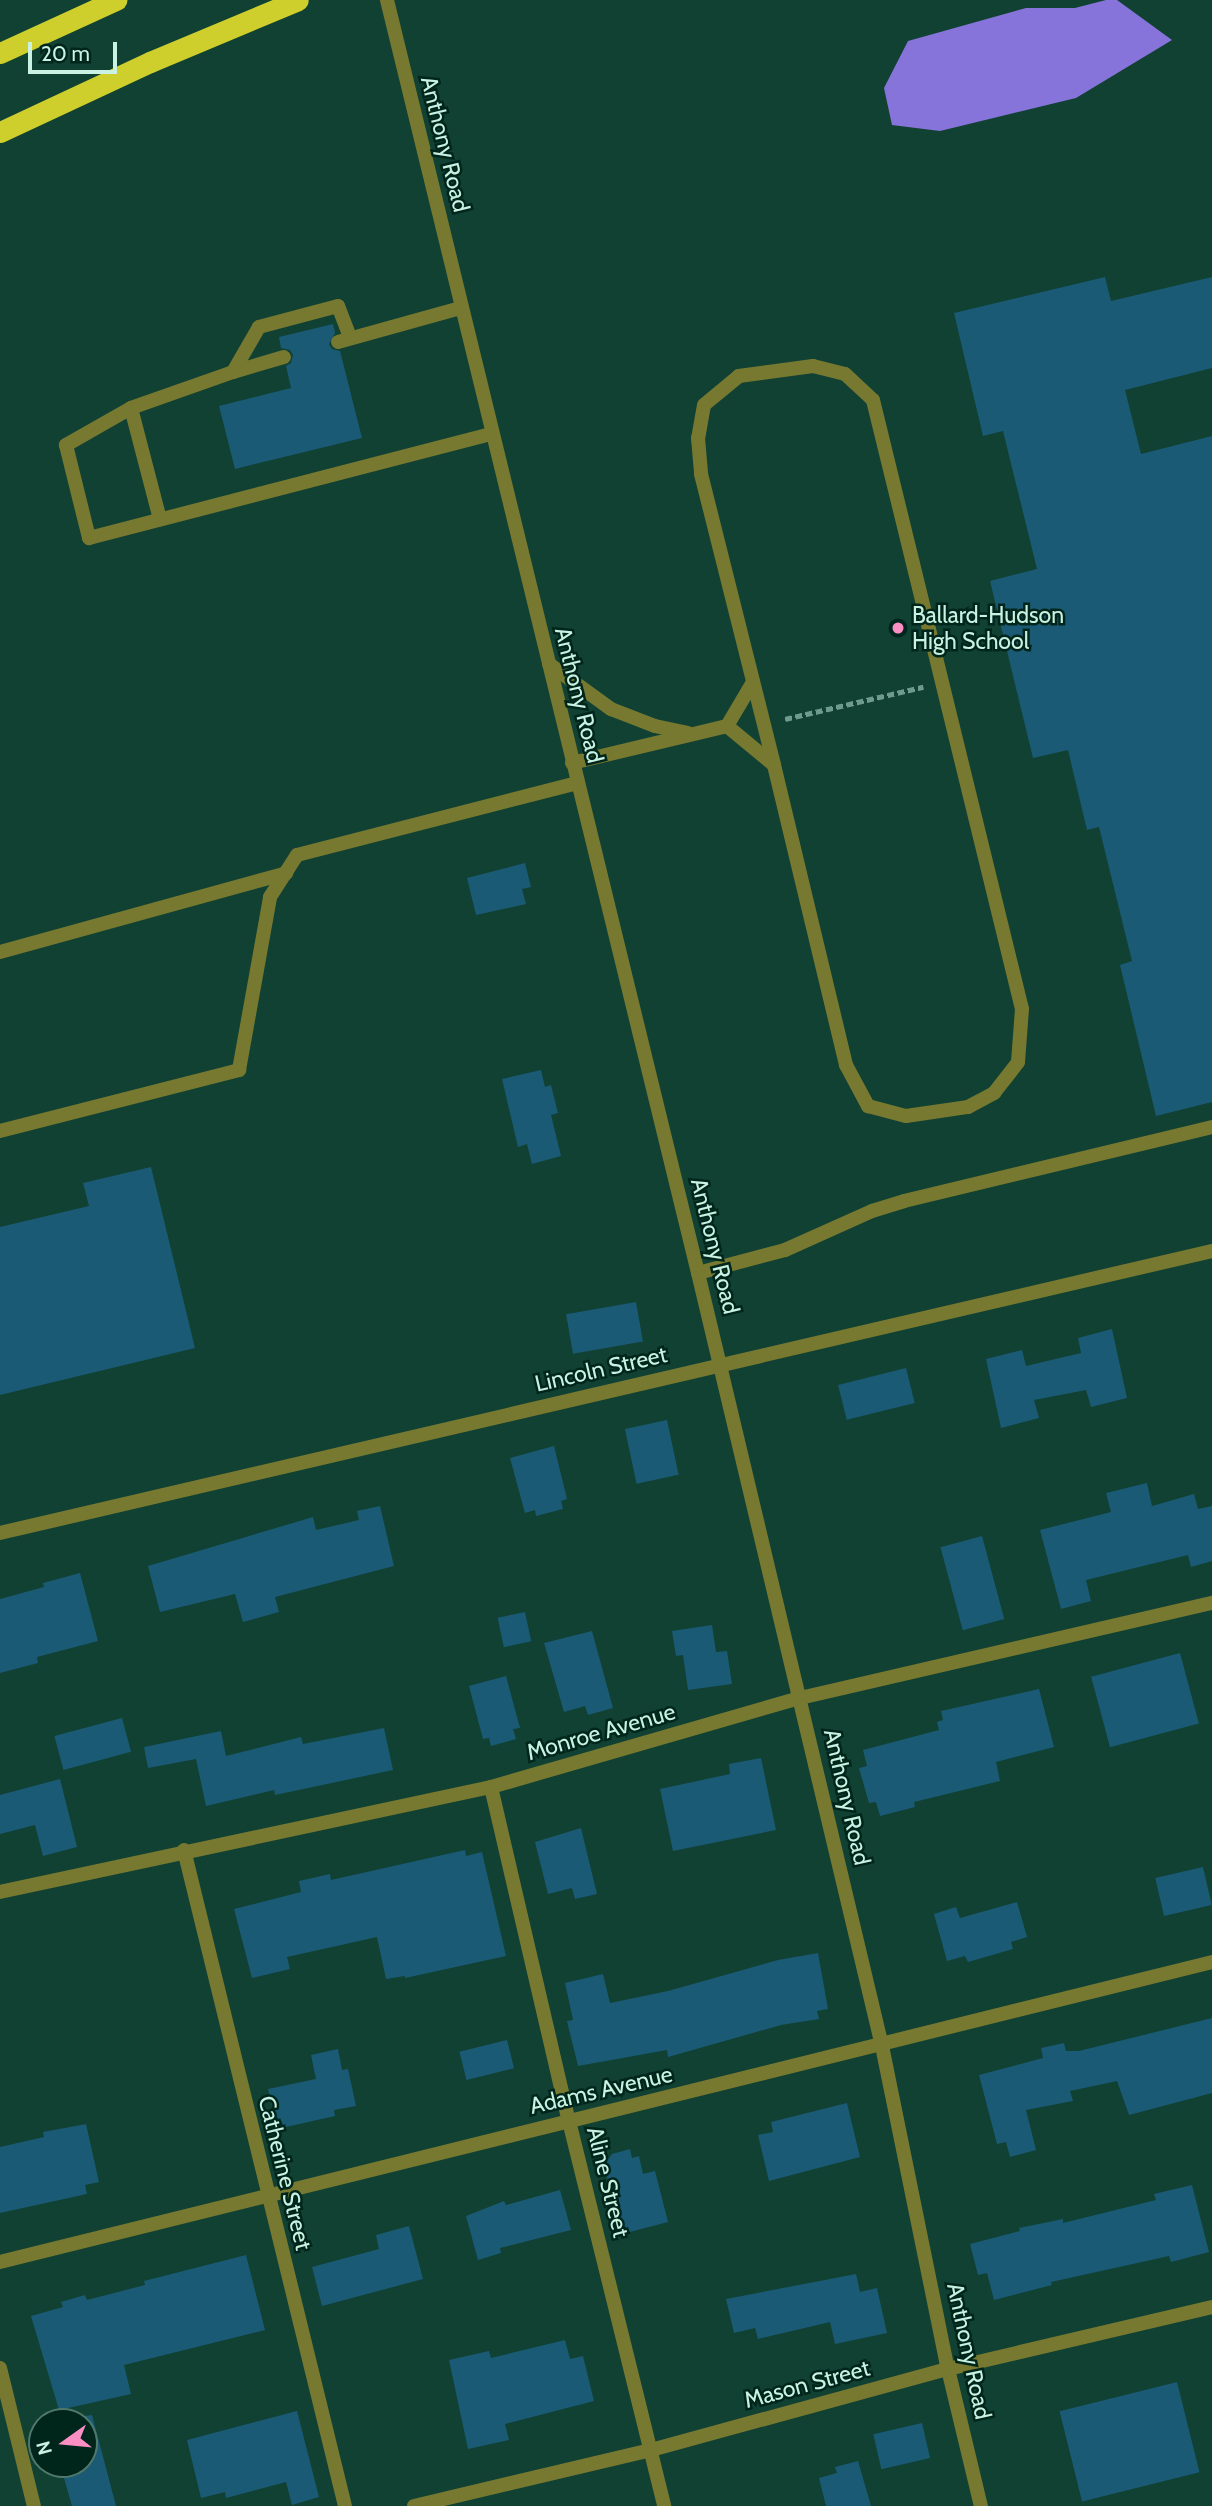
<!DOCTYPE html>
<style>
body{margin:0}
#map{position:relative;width:1212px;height:2506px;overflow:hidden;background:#114133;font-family:Cabin,sans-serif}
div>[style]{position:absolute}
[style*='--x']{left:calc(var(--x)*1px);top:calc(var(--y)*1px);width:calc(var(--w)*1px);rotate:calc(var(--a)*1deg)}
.water>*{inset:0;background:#8774db}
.building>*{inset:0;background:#1a5a75;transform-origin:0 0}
.path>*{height:4.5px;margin-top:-2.25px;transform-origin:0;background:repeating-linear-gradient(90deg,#6e9b8c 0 7px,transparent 0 10.5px)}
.service>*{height:14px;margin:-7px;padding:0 7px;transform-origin:7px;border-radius:7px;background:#787930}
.minor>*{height:14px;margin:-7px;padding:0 7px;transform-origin:7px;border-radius:7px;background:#787930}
.tertiary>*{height:14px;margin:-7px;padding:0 7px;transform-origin:7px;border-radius:7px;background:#787930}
.motorway>*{height:21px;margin:-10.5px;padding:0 10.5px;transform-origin:10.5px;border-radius:10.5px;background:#cecf2d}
.dots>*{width:19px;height:19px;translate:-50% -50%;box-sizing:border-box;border:4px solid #00261c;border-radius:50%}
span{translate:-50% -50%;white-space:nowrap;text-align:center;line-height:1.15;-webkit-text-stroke:5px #00261c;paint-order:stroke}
.street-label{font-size:23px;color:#c9f2e2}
.poi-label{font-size:23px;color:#c9f2e2}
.left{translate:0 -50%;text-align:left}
.north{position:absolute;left:28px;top:2408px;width:70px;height:70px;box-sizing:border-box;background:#00261c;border:2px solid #50786b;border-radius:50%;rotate:255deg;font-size:19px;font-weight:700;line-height:28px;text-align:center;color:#c9f2e2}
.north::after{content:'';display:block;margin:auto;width:24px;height:32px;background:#fb8fc4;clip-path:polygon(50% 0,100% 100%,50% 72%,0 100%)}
.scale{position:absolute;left:28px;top:42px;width:89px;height:32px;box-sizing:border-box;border:4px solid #c9f2e2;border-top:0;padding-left:9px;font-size:21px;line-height:24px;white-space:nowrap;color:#c9f2e2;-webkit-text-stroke:5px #00261c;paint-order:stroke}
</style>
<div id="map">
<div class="water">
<div style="clip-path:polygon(1106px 0,1117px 0,1172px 40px,1076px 98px,940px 131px,892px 125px,884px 88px,908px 41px,1026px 8px,1075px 8px)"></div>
</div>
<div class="building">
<div style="clip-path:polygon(1105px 277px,1111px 301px,1212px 277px,1212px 368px,1125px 390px,1141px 454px,1212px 436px,1212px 1102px,1156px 1116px,1120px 965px,1132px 961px,1099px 827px,1087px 830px,1068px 750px,1033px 758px,990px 581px,1037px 569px,1003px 431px,983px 436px,954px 313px)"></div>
<div style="clip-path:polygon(333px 324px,335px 333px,329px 344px,332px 349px,340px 351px,362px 438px,235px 469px,219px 406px,291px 388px,286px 366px,291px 363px,293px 355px,290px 350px,281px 348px,279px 337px)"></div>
<div style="clip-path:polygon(525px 863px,531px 887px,522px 889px,526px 904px,476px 915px,467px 878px)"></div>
<div style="clip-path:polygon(541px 1070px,545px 1087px,551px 1085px,558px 1113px,551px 1115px,561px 1156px,532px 1164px,527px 1144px,518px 1147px,502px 1079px)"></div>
<div style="clip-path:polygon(151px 1167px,195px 1348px,0 1395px,0 1227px,89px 1206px,83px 1183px)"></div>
<div style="left:636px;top:1302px;width:40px;height:71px;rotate:80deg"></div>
<div style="clip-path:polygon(1112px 1329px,1127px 1398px,1091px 1407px,1086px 1390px,1034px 1400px,1039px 1418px,1001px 1428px,986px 1359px,1022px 1350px,1026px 1366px,1081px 1353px,1078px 1338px)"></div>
<div style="left:906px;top:1368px;width:36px;height:70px;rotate:76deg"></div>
<div style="left:667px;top:1420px;width:56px;height:43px;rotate:78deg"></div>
<div style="clip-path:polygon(554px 1446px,567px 1499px,561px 1501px,563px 1509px,536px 1516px,535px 1510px,525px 1513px,510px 1458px)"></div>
<div style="clip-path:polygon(1147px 1483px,1152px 1506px,1194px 1494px,1198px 1509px,1212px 1506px,1212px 1561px,1191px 1567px,1188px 1555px,1086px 1580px,1091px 1601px,1061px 1609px,1040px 1530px,1111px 1512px,1106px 1493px)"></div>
<div style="clip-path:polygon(380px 1506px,394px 1566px,275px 1597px,279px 1612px,243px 1622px,235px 1594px,160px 1612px,148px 1566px,313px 1517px,316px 1530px,359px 1520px,357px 1511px)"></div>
<div style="left:982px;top:1536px;width:86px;height:43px;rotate:75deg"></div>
<div style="clip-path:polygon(80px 1573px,98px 1641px,37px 1657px,38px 1663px,0 1673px,0 1599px,44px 1587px,43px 1583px)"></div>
<div style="left:525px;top:1612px;width:30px;height:28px;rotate:78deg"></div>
<div style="clip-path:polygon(712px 1625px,716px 1652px,727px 1651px,732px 1684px,688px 1690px,683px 1655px,676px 1656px,672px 1631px)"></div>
<div style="clip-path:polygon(592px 1631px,613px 1708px,588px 1715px,585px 1706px,564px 1712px,544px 1643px)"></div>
<div style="left:1180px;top:1653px;width:73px;height:92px;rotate:75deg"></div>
<div style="clip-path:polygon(506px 1676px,520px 1728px,513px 1729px,516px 1739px,491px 1746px,489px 1738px,483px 1739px,469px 1686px)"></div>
<div style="clip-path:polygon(1039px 1689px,1054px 1747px,996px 1762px,1000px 1781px,914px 1802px,915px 1807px,880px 1816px,876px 1802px,869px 1803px,859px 1768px,867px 1766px,863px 1750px,939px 1730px,937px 1722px,943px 1720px,941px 1711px)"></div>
<div style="left:122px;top:1718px;width:35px;height:70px;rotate:75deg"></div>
<div style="clip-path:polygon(384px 1728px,393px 1770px,275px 1795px,274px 1790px,206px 1806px,196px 1759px,148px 1768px,144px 1747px,221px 1731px,226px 1756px,301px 1737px,303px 1744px)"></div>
<div style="clip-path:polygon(761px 1758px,776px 1830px,673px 1851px,660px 1789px,730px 1774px,729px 1764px)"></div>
<div style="clip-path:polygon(60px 1779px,77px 1847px,43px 1856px,35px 1825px,0 1834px,0 1795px)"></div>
<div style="clip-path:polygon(581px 1828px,597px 1894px,575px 1899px,572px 1888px,548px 1894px,535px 1842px)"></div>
<div style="clip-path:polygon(465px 1850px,466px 1856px,482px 1852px,506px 1956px,405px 1978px,405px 1976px,386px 1979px,377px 1937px,287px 1957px,290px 1969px,252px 1978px,234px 1909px,301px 1892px,299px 1881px,330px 1874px,331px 1880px)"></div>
<div style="left:1203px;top:1867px;width:39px;height:49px;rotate:77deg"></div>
<div style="clip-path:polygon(1017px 1902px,1027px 1937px,1011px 1942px,1013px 1949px,968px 1962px,965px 1956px,947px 1961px,934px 1914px,956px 1907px,960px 1918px)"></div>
<div style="clip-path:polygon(818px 1953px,828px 2009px,817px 2011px,819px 2019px,781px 2025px,668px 2057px,667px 2050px,578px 2066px,567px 2021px,573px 2020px,565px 1983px,603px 1974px,610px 2003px,668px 1991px,778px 1960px)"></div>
<div style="clip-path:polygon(1212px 2018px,1212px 2093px,1129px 2115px,1117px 2081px,1070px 2091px,1073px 2101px,1026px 2110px,1036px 2150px,1010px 2157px,1006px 2142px,997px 2144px,979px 2075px,1043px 2058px,1041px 2048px,1064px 2043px,1066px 2051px,1079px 2051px)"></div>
<div style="left:507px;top:2040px;width:29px;height:49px;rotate:76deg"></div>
<div style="clip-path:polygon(338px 2049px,342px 2070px,348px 2069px,356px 2106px,334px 2110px,335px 2116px,277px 2129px,268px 2089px,316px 2079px,311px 2055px)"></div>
<div style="clip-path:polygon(847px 2103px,860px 2157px,769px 2181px,758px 2135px,773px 2132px,771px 2122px)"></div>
<div style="clip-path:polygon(86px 2124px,99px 2182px,85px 2185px,87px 2194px,0 2213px,0 2147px,44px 2137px,43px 2132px)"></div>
<div style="clip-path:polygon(630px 2149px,632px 2158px,639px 2156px,643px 2174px,655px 2171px,668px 2222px,622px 2234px,604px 2165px,612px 2154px)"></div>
<div style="clip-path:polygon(1192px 2185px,1209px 2252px,1171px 2262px,1169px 2256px,1051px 2282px,1052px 2285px,994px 2300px,987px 2273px,978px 2275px,970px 2244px,1020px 2231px,1019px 2228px,1063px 2219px,1063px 2223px,1156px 2200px,1154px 2194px)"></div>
<div style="clip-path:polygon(560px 2190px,571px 2230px,500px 2248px,501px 2253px,478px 2260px,466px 2216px,504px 2201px,506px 2205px)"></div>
<div style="clip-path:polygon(409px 2226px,423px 2279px,322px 2306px,312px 2267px,379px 2249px,376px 2235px)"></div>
<div style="clip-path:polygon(246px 2255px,265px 2330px,124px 2365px,131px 2394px,59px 2410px,31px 2316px,63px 2307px,61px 2302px,85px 2295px,87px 2300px,145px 2285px,144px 2281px)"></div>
<div style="clip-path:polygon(856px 2274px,860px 2292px,877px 2288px,887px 2333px,835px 2344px,830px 2322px,758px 2339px,755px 2328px,734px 2333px,726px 2299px)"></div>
<div style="clip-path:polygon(565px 2340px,570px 2359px,583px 2356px,594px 2401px,505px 2424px,509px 2440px,468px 2449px,449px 2360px,489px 2351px,491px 2358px)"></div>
<div style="left:1177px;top:2382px;width:93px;height:121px;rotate:76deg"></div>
<div style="clip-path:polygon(297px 2411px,319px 2497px,292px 2505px,286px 2482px,226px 2498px,225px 2492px,201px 2498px,187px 2440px)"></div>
<div style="clip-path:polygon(92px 2415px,116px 2506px,72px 2506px,60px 2464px,84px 2464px,84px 2416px)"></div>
<div style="left:922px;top:2423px;width:36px;height:50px;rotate:77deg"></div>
<div style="clip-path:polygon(858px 2461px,871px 2506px,826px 2506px,819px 2478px,837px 2473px,835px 2467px)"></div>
</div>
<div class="path">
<div style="--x:785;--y:719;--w:142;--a:-13.1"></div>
</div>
<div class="service">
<div style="--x:350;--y:337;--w:33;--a:-111"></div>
<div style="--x:338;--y:306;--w:82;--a:165.1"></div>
<div style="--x:259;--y:327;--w:52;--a:120"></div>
<div style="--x:233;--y:372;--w:108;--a:160.6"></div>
<div style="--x:131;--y:408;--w:75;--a:150.4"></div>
<div style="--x:66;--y:445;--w:96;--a:76.1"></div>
<div style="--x:89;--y:538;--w:416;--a:-14.5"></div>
<div style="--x:338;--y:342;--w:128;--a:-15.5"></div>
<div style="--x:233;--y:372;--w:53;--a:-16.4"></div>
<div style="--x:131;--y:408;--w:115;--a:75.4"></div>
<div style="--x:549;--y:664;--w:77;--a:36"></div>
<div style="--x:611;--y:709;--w:47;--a:21.1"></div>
<div style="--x:655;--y:726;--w:33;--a:12"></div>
<div style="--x:727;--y:726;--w:61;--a:39.7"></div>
<div style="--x:774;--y:765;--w:309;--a:76.5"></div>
<div style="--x:846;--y:1065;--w:47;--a:61.8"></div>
<div style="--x:868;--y:1106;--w:39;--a:15"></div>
<div style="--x:906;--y:1116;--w:63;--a:-8.3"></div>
<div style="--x:968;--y:1107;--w:30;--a:-28"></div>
<div style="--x:994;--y:1093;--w:39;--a:-52"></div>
<div style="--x:1018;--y:1062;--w:53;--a:-85.7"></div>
<div style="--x:1022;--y:1009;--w:627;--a:-103.75"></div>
<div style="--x:873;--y:400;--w:38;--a:-137"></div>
<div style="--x:845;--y:374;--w:33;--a:-166"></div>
<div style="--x:813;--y:366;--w:75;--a:172.3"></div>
<div style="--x:739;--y:376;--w:45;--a:140.4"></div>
<div style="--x:704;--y:405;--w:34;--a:100"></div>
<div style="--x:698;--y:438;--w:36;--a:85"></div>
<div style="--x:701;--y:474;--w:300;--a:75.9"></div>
<div style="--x:572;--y:763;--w:159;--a:-13.4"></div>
<div style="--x:727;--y:726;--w:51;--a:-59.4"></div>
<div style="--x:0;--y:952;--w:297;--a:-15.4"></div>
<div style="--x:0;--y:1131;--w:247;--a:-14.3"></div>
<div style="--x:239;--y:1070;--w:176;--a:-79.8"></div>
<div style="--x:270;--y:897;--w:50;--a:-57.3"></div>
<div style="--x:297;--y:855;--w:290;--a:-14.4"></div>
<div style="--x:698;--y:1273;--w:90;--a:-14.8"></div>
<div style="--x:785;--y:1250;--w:95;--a:-24.1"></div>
<div style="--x:872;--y:1211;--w:34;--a:-17"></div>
<div style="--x:904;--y:1201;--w:317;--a:-13.5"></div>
</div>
<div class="minor">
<div style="--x:0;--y:1533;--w:1244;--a:-13.1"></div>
<div style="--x:491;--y:1787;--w:343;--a:76.9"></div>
<div style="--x:569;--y:2121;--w:397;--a:76.1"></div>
<div style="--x:184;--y:1850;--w:675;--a:76.21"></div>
<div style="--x:0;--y:1892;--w:502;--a:-12.07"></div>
<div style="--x:491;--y:1787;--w:322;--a:-16.1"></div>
<div style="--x:800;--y:1698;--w:423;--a:-13"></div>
<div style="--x:0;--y:2262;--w:1249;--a:-13.9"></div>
<div style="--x:0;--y:2368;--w:142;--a:76.2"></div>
<div style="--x:414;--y:2506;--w:244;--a:-13.3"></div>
<div style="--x:651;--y:2450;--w:308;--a:-15.3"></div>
<div style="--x:948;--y:2369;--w:271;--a:-13.2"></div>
</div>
<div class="tertiary">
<div style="--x:387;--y:0;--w:1310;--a:76.27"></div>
<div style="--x:698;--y:1273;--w:795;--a:76.61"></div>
<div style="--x:882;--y:2046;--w:330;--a:78.5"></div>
<div style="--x:948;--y:2369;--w:141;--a:76.5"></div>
</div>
<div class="motorway">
<div style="--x:0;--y:53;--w:128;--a:-24.6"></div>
<div style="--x:0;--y:132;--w:166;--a:-25"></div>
<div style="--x:150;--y:62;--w:160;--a:-22.7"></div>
</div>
<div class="dots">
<div style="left:898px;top:628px;background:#fb8fc4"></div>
</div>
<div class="street-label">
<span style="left:445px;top:144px;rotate:76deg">Anthony Road</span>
<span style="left:579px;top:695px;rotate:76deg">Anthony Road</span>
<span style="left:715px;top:1246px;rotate:76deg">Anthony Road</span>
<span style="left:601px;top:1369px;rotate:-13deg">Lincoln Street</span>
<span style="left:601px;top:1732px;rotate:-16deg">Monroe Avenue</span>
<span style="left:847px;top:1797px;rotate:77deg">Anthony Road</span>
<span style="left:601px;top:2090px;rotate:-13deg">Adams Avenue</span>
<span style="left:285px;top:2173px;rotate:76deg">Catherine Street</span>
<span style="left:608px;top:2182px;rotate:76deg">Aline Street</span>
<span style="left:969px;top:2351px;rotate:78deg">Anthony Road</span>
<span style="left:807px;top:2384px;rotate:-15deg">Mason Street</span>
</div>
<div class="poi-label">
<span class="left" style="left:912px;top:628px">Ballard-Hudson<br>High School</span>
</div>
<div class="north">N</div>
<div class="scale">20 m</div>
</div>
